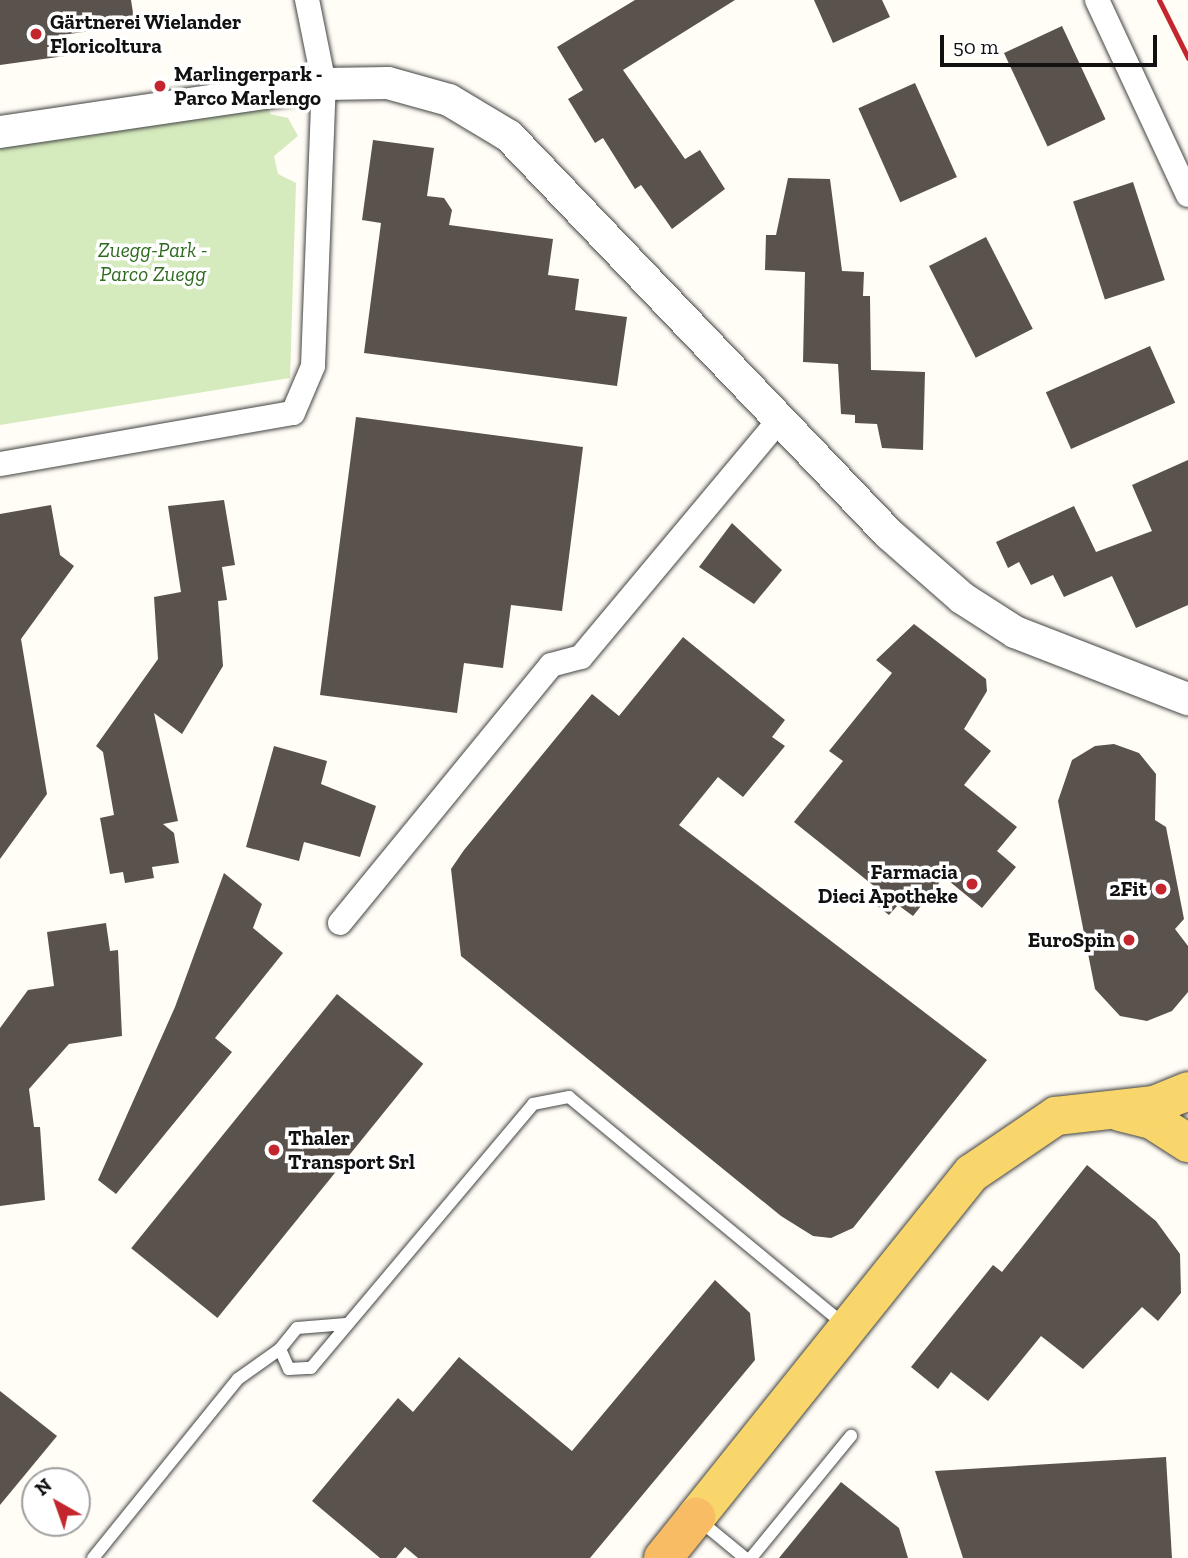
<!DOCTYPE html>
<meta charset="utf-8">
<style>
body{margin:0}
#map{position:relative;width:1188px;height:1558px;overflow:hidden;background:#fffdf5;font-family:"Zilla Slab",serif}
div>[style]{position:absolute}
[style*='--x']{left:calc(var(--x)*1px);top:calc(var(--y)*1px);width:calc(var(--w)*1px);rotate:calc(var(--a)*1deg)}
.green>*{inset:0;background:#d5ebbd}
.building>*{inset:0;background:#5a524d;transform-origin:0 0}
.roads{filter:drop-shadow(0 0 2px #444) drop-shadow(0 0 2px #444)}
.service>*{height:12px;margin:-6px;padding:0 6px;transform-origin:6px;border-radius:6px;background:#fff}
.minor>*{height:24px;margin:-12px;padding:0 12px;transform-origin:12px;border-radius:12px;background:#fff}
.tertiary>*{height:32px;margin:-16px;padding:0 16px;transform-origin:16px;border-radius:16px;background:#fff}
.primary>*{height:38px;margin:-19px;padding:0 19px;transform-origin:19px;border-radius:19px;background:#f9d66b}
.trunk>*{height:38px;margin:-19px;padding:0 19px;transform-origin:19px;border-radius:19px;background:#f7bc64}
.rail>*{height:5px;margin:-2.5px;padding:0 2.5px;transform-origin:2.5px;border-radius:2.5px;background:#c4262e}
.dots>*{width:19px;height:19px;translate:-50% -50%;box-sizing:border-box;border:4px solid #fff;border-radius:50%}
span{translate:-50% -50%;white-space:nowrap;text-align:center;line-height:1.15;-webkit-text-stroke:7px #fff;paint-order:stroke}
.poi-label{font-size:21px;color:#111;font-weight:700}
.left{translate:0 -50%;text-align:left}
.right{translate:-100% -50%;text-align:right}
.park-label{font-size:21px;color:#2f6b1f;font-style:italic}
.north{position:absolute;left:21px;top:1467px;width:70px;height:70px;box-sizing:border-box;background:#fff;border:2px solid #a0a0a0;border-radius:50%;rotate:320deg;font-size:19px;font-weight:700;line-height:28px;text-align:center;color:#111}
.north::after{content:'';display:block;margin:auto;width:24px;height:32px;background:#c4262e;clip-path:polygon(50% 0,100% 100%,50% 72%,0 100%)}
.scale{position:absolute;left:940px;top:35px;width:217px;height:32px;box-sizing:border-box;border:4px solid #111;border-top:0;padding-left:9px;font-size:21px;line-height:24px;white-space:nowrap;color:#111;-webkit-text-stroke:5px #fff;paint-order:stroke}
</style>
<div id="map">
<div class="green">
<div style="clip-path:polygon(269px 107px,270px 114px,288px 118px,298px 136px,274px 156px,278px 174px,296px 183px,290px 378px,0 425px,0 148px)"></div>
</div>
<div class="building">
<div style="clip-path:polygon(0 0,131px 0,135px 25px,62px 35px,65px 56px,0 65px)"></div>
<div style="clip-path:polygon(635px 0,735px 0,623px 70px,685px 159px,700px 150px,725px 189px,672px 229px,641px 185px,635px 189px,603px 138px,595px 143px,568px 99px,583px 90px,557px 47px)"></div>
<div style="clip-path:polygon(814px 0,882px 0,890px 17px,833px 43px)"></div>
<div style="left:1062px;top:26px;width:103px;height:64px;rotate:65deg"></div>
<div style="left:915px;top:83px;width:103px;height:62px;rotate:66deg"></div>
<div style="clip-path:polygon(373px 140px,434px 148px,427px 196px,444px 198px,452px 210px,449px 225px,553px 239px,548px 275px,579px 279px,575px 310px,627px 317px,617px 386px,364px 353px,381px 223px,362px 220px)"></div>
<div style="clip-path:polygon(788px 178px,830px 179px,842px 271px,864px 272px,863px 296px,870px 296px,871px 370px,925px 372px,923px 450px,882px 448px,877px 424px,855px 423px,855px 415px,841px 414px,838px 364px,803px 362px,805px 272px,765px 270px,766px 235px,776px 235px)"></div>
<div style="left:1133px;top:182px;width:103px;height:63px;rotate:72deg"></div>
<div style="left:986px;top:237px;width:103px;height:64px;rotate:63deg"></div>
<div style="left:1150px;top:346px;width:62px;height:114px;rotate:66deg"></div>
<div style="clip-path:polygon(356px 417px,583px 447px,562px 611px,511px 605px,503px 668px,464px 663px,457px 713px,320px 695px)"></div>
<div style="clip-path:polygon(1188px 460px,1188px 605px,1136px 628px,1112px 576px,1064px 597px,1053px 575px,1031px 585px,1019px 562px,1008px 568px,996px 542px,1074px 506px,1096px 552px,1152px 531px,1132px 485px)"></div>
<div style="clip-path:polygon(224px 500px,235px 565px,222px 567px,227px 600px,218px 601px,223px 666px,182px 734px,154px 713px,178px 821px,163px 824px,174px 833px,179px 863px,152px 867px,154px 878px,125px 883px,123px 872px,110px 874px,100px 818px,114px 815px,103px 752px,96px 746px,158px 659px,154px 597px,181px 592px,168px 506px)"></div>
<div style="clip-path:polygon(51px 505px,60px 555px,74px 566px,21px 639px,47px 794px,0 859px,0 514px)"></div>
<div style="clip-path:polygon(732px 523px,782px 570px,754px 604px,699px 567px)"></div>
<div style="clip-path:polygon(914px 624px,986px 679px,987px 691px,964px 729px,991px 751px,964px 785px,1017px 827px,997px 851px,1016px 867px,982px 908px,944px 877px,913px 916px,898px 905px,889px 915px,871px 901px,879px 890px,794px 822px,843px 761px,829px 751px,892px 673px,876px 660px)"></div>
<div style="clip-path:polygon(683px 637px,785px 720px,772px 737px,785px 746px,743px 797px,718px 777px,679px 825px,987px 1060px,853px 1228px,831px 1238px,813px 1236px,781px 1216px,461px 956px,451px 869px,464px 850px,592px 694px,619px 716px)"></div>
<div style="clip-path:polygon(1114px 744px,1139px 753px,1156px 774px,1155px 820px,1166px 827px,1184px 919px,1175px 929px,1188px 946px,1188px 992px,1172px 1011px,1147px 1021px,1120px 1016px,1095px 989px,1058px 801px,1072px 760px,1095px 746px)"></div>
<div style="clip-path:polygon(274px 746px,327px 761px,321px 784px,376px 806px,360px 857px,304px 842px,299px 861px,246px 847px)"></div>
<div style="clip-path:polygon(224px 873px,262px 904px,253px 928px,283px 953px,215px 1038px,232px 1052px,116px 1194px,98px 1180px,175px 1007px)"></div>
<div style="clip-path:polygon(106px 923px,110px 951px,118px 950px,122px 1036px,69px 1044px,29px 1089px,34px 1127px,40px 1127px,45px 1200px,0 1206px,0 1028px,28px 990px,54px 986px,47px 932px)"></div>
<div style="left:337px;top:994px;width:111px;height:327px;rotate:39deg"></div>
<div style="clip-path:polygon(1087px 1165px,1156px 1221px,1180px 1254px,1181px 1293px,1158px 1321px,1142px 1307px,1083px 1369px,1041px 1336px,988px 1401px,951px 1372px,938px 1389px,911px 1367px,993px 1265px,1002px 1272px)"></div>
<div style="clip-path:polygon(715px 1280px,750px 1313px,755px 1360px,590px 1558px,418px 1558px,405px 1547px,396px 1558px,380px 1558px,312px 1501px,398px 1398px,413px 1412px,459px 1357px,572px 1451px)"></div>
<div style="clip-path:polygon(0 1391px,57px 1436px,0 1505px)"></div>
<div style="clip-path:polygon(1166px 1457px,1172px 1558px,963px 1558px,935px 1471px)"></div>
<div style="clip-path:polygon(841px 1482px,899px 1528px,908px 1558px,779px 1558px)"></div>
</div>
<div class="roads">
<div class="service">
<div style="--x:346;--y:1324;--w:49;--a:175.3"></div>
<div style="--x:297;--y:1328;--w:27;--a:129"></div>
<div style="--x:280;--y:1349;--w:22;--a:66"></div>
<div style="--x:289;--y:1369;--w:22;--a:-3"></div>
<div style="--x:311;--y:1368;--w:345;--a:-49.9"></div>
<div style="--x:533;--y:1104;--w:37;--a:-11"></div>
<div style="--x:569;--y:1097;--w:358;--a:39.6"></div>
<div style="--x:699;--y:1520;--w:60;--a:39.6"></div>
<div style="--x:93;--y:1558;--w:230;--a:-51"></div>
<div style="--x:238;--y:1379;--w:52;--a:-35.5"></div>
<div style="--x:751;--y:1558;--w:158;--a:-50.7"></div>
</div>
<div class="minor">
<div style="--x:1097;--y:0;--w:215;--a:65"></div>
<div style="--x:0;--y:464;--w:297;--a:-9.9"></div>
<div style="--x:293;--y:413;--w:51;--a:-66.9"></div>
<div style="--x:313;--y:366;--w:282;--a:-87.8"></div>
<div style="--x:324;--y:84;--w:86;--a:-101.4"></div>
<div style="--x:340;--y:923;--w:333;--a:-50.7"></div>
<div style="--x:551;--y:665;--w:31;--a:-15"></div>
<div style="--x:581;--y:657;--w:312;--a:-50.1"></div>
</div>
<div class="tertiary">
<div style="--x:0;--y:132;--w:328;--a:-8.4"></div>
<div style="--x:324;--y:84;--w:64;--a:-0.9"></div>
<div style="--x:388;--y:83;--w:63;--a:15.6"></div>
<div style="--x:449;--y:100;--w:70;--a:31"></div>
<div style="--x:509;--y:136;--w:550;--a:46.33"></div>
<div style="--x:889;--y:534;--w:97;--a:41.2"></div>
<div style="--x:962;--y:598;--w:63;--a:32.7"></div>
<div style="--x:1015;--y:632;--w:186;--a:21.2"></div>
</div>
<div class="primary">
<div style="--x:1120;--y:1112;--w:33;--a:14"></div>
<div style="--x:1152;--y:1120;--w:43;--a:32.6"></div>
<div style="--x:696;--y:1517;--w:441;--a:-51.3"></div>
<div style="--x:972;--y:1173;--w:102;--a:-34.2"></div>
<div style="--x:1056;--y:1116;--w:99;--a:-6.4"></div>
<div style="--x:1154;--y:1105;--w:37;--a:-22"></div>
</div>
<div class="trunk">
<div style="--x:663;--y:1558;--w:53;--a:-51.2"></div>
</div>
</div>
<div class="rail">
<div style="--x:1159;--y:0;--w:65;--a:63.4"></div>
</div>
<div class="dots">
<div style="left:36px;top:34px;background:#c4262e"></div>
<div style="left:160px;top:86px;background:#c4262e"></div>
<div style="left:972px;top:884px;background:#c4262e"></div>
<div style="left:1161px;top:889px;background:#c4262e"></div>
<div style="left:1129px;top:940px;background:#c4262e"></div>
<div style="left:274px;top:1150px;background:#c4262e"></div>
</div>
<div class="poi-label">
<span class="left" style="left:50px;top:34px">Gärtnerei Wielander<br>Floricoltura</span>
<span class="left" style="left:174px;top:86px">Marlingerpark -<br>Parco Marlengo</span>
<span class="right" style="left:958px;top:884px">Farmacia<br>Dieci Apotheke</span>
<span class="right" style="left:1147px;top:889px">2Fit</span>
<span class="right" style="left:1115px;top:940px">EuroSpin</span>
<span class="left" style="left:288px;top:1150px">Thaler<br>Transport Srl</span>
</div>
<div class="park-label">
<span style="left:153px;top:262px">Zuegg-Park -<br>Parco Zuegg</span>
</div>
<div class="north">N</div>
<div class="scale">50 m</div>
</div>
